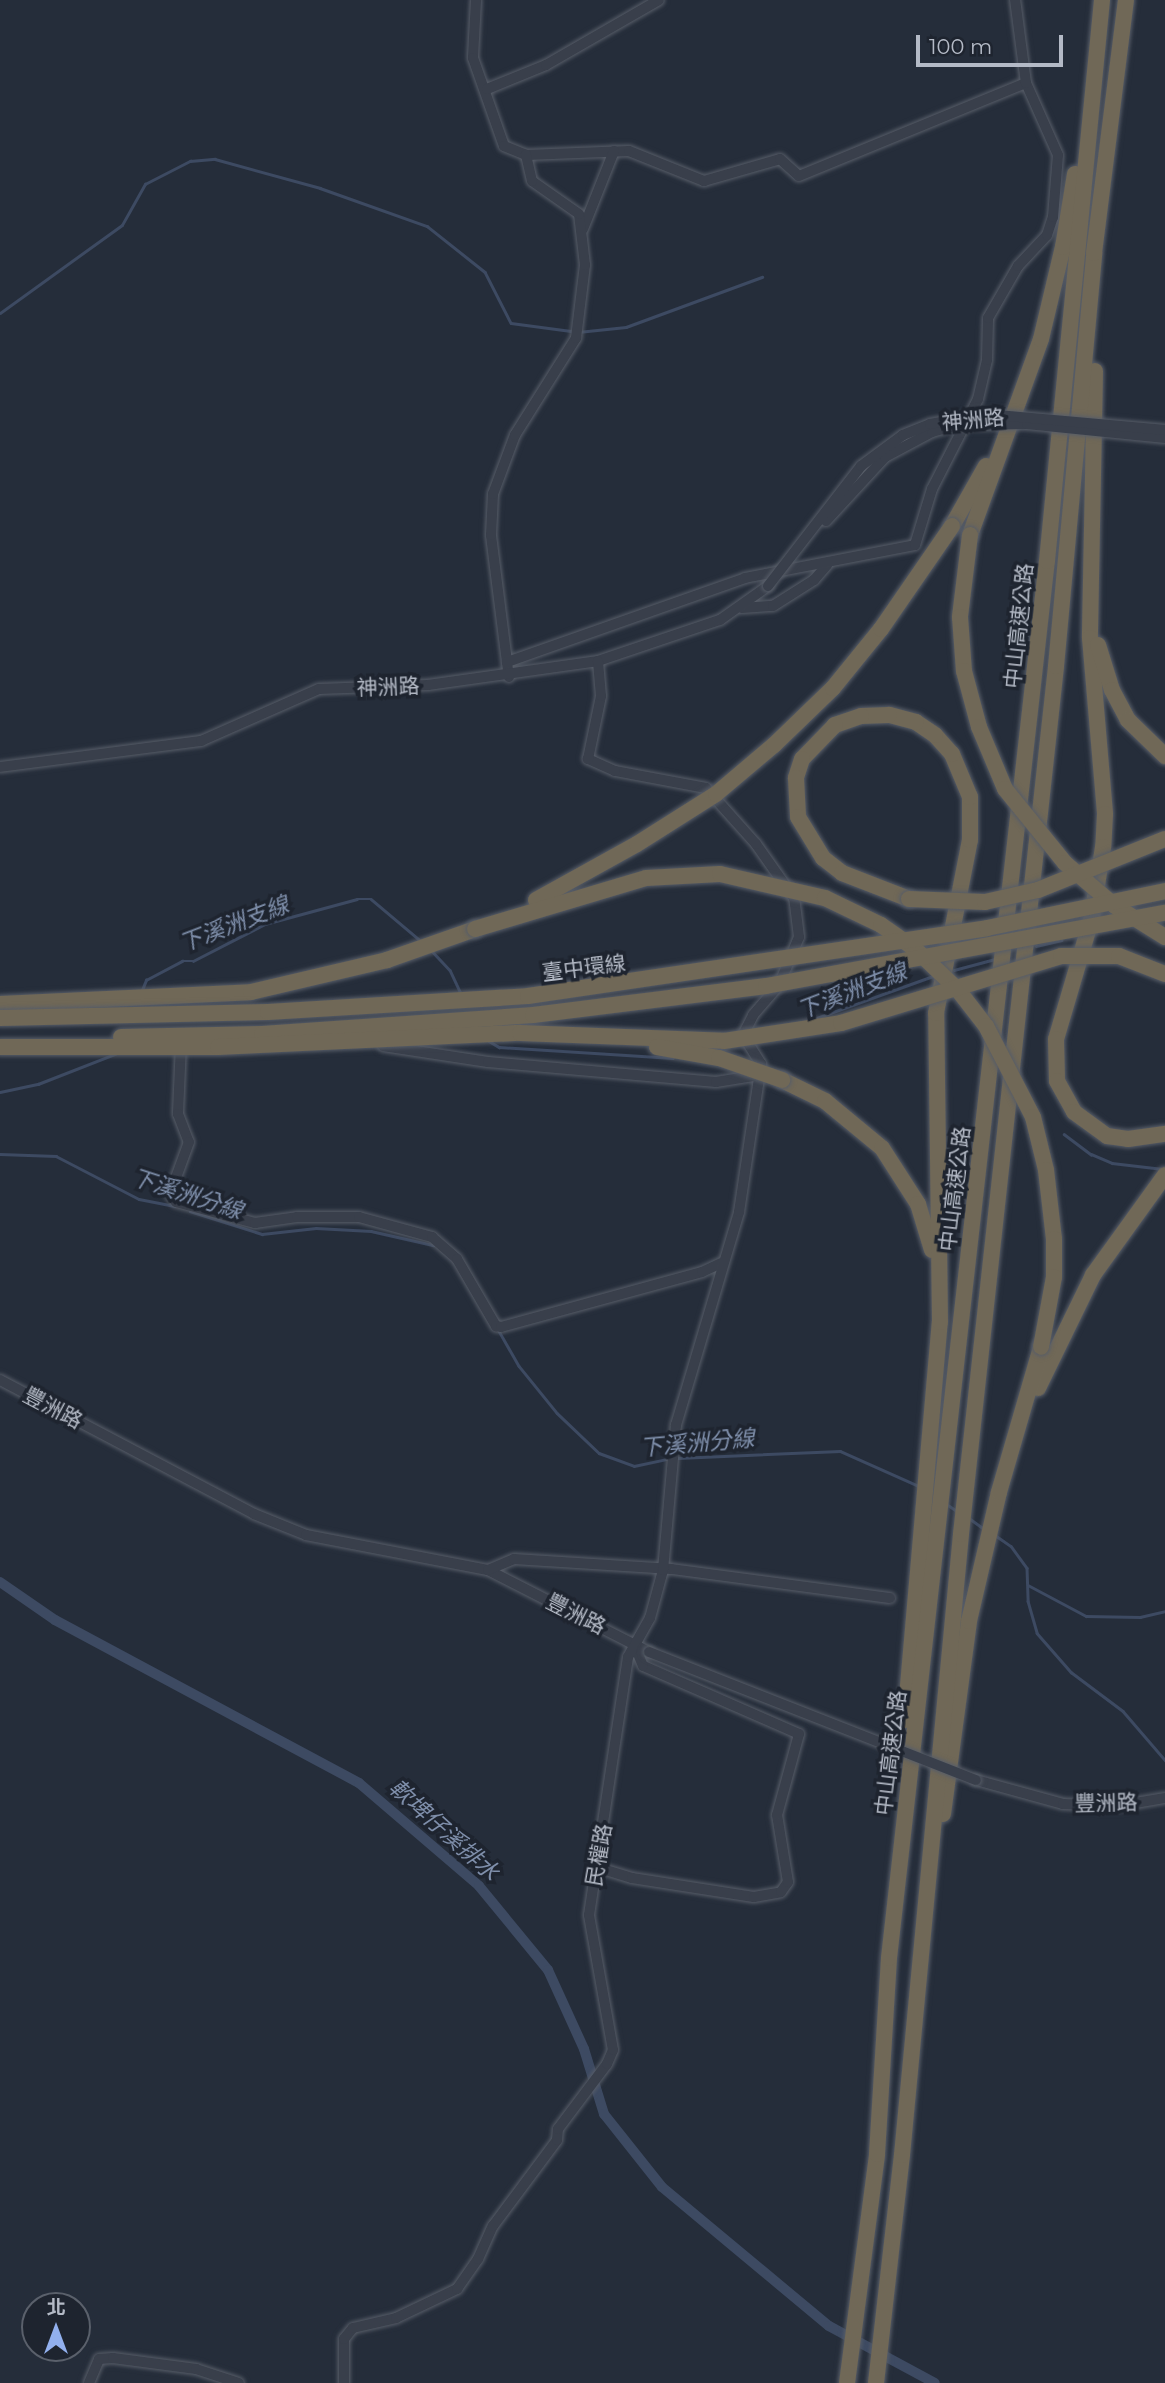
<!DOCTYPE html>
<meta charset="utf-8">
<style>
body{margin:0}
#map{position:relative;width:1165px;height:2383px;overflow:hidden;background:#252d3a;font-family:Montserrat,"Noto Sans TC",sans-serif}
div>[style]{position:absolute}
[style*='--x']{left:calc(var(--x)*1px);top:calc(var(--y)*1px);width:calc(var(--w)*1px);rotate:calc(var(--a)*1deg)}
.stream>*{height:2.5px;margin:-1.25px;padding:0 1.25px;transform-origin:1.25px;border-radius:1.25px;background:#3d4a62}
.canal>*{height:10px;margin:-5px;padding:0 5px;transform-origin:5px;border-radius:5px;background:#3d4a62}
.roads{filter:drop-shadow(0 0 2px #575d68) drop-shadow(0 0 2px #575d68)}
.minor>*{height:10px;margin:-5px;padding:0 5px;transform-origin:5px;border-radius:5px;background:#393f4b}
.highway>*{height:16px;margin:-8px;padding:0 8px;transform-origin:8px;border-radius:8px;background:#706857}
.bridges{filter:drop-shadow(0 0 2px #575d68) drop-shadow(0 0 2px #575d68)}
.minor-bridge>*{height:10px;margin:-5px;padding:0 5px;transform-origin:5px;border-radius:5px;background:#393f4b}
.highway-bridge>*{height:16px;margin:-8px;padding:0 8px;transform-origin:8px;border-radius:8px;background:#706857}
span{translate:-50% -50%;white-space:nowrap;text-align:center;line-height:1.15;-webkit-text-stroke:7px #1e242f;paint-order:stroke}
.street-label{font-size:21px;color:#b4bac6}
.water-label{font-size:23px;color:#7f8fab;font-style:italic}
.north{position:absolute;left:21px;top:2292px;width:70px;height:70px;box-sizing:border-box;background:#1e242f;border:2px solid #5a606b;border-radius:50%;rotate:0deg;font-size:19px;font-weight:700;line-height:28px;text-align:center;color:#b4bac6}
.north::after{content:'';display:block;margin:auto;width:24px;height:32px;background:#92b0ee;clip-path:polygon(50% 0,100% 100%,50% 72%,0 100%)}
.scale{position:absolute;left:916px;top:35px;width:147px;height:32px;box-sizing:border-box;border:4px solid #b4bac6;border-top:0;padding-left:9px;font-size:21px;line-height:24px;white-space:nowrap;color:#b4bac6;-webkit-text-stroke:5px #1e242f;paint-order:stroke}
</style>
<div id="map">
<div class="stream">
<div style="--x:0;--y:313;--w:150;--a:-35.8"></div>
<div style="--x:122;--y:225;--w:47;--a:-60.7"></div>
<div style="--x:145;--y:184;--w:51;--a:-27.1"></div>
<div style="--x:190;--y:161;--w:25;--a:-5"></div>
<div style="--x:215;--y:159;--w:109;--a:15.4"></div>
<div style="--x:320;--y:188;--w:114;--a:19.6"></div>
<div style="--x:427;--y:226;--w:74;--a:38.4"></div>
<div style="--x:485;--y:272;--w:57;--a:63"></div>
<div style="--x:511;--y:323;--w:62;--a:7.5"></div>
<div style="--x:578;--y:332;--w:48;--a:-5.9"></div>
<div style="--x:626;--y:327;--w:145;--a:-20.2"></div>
<div style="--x:1036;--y:946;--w:26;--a:-13"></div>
<div style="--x:432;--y:951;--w:26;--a:47"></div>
<div style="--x:450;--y:970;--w:26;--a:65"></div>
<div style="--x:954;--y:970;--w:42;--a:-15"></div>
<div style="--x:142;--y:990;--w:11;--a:-68"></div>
<div style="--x:146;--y:980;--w:41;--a:-27.8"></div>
<div style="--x:182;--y:961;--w:11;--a:0"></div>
<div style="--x:193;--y:961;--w:81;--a:-27.2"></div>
<div style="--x:265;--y:924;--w:95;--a:-15.2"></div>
<div style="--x:357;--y:899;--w:14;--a:0"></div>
<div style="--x:371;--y:899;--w:67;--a:40.1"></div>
<div style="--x:811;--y:1020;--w:130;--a:-19.8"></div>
<div style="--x:489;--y:1041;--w:12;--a:31"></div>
<div style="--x:499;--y:1047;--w:174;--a:3.6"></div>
<div style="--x:0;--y:1092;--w:39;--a:-12"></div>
<div style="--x:38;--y:1084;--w:83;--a:-21.3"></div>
<div style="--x:1064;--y:1134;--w:34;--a:37"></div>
<div style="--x:1091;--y:1154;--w:23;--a:23"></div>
<div style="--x:1112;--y:1163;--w:51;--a:6.7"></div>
<div style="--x:0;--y:1154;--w:56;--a:2"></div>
<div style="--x:56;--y:1156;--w:93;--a:27.4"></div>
<div style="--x:139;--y:1199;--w:36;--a:11"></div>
<div style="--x:190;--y:1211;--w:76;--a:17.7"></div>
<div style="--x:262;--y:1234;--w:54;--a:-6.3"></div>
<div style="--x:316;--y:1228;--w:55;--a:3.1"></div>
<div style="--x:371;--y:1231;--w:64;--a:12.7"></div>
<div style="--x:499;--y:1331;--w:40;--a:60.3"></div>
<div style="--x:519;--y:1366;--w:60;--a:51"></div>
<div style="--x:557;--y:1413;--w:58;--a:43.6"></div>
<div style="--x:599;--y:1453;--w:37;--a:20"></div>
<div style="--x:634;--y:1466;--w:35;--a:-12"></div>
<div style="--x:678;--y:1458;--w:162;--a:-2.5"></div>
<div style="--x:840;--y:1451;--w:86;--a:23.9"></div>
<div style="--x:945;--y:1503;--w:14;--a:34"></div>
<div style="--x:969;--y:1518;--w:17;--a:36"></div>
<div style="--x:995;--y:1535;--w:19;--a:35"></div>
<div style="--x:1011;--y:1546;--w:27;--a:54"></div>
<div style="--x:1027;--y:1568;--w:33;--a:88"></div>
<div style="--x:1028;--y:1601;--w:33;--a:74"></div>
<div style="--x:1037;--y:1633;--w:52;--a:48.9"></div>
<div style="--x:1071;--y:1672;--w:65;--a:36.9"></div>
<div style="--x:1123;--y:1711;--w:65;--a:49.4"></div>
<div style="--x:1028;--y:1585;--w:66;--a:28.1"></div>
<div style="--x:1086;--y:1616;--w:54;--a:1.1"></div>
<div style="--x:1140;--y:1617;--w:26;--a:-13"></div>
</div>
<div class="canal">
<div style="--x:0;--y:1582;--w:67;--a:34.6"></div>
<div style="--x:55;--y:1620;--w:345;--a:28.2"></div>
<div style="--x:359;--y:1783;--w:158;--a:40.6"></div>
<div style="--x:479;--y:1886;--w:109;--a:50.6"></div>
<div style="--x:548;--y:1970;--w:87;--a:65.5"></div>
<div style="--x:584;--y:2049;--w:68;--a:72.9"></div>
<div style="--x:604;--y:2114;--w:93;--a:51.5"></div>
<div style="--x:662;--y:2187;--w:217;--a:39.8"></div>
<div style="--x:829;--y:2326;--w:120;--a:28.3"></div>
</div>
<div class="roads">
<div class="minor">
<div style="--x:476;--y:0;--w:58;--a:93"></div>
<div style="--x:473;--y:58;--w:93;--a:70.6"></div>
<div style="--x:504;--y:146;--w:24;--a:22"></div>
<div style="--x:526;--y:155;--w:103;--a:-2.2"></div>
<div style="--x:629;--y:151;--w:81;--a:21.8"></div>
<div style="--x:704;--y:181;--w:79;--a:-16.1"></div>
<div style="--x:780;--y:159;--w:25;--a:42"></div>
<div style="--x:799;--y:176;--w:245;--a:-22.3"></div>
<div style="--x:487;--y:89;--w:64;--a:-22.1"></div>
<div style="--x:546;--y:65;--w:130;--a:-29.9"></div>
<div style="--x:583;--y:229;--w:84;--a:-68.3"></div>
<div style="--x:742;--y:608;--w:31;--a:-4"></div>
<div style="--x:773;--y:606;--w:49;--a:-32.4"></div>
<div style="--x:814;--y:580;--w:20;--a:-49"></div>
<div style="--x:507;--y:662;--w:128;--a:-97.2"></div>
<div style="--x:491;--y:535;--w:41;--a:-87.2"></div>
<div style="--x:493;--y:494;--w:63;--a:-69.6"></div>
<div style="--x:515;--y:435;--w:115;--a:-57.8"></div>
<div style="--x:576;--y:338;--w:74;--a:-83"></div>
<div style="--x:585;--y:265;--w:51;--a:-96.7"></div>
<div style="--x:579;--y:214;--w:57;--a:-144.9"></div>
<div style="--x:532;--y:181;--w:27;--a:-103"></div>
<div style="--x:509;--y:677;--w:15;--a:-98"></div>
<div style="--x:507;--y:662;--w:252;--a:-19.4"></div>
<div style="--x:745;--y:578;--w:173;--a:-11"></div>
<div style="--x:915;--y:545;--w:59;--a:-73.1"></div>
<div style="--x:932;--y:489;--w:101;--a:-62.9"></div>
<div style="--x:978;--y:399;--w:40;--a:-77"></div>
<div style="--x:987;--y:360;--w:42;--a:-88.6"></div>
<div style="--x:988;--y:318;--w:60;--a:-60"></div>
<div style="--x:1018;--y:266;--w:42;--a:-46.9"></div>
<div style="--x:1047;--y:235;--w:19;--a:-72"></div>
<div style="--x:1053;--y:217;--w:62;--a:-85.4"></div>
<div style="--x:1058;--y:155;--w:79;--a:-114"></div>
<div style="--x:1026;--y:83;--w:84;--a:-97.5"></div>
<div style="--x:0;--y:767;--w:203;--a:-7.4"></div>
<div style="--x:201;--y:741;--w:129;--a:-23.8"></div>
<div style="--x:319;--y:689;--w:109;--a:-2.1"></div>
<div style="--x:428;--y:685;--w:172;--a:-8"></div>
<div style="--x:598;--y:661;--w:129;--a:-18.6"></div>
<div style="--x:720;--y:620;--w:59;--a:-35.3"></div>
<div style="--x:181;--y:1044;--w:70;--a:92.5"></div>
<div style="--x:178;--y:1114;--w:30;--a:69"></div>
<div style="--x:189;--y:1142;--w:55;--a:110.1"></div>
<div style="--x:170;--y:1194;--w:10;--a:53"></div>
<div style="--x:176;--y:1202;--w:82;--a:14.9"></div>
<div style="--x:255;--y:1223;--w:42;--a:-8.1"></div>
<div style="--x:297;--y:1217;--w:62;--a:0"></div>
<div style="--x:359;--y:1217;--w:76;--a:15.3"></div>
<div style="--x:432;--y:1237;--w:33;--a:41"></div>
<div style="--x:457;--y:1259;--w:78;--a:59.8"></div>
<div style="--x:496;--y:1326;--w:5;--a:11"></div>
<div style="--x:501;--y:1327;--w:208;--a:-15.3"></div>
<div style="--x:702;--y:1272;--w:23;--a:-25"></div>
<div style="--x:383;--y:1046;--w:106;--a:8.7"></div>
<div style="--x:488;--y:1062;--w:229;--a:5"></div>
<div style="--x:716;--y:1082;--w:44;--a:-9.2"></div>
<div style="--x:0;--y:1380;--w:287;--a:27.8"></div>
<div style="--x:254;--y:1514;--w:56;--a:22"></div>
<div style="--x:306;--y:1535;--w:185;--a:10.9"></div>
<div style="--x:488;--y:1570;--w:181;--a:27"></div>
<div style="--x:488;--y:1570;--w:28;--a:-23"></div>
<div style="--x:514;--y:1559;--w:158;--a:3.6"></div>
<div style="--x:672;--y:1569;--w:220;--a:7.6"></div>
<div style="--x:976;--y:1780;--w:90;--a:15.4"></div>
<div style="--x:1063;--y:1804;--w:55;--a:2.1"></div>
<div style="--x:1118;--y:1806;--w:48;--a:-9.7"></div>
<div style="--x:596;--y:1867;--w:38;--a:17"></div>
<div style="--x:632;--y:1878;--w:123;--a:8.9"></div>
<div style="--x:754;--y:1897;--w:27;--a:-10"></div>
<div style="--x:781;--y:1892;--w:12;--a:-55"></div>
<div style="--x:788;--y:1882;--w:68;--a:-99.3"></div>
<div style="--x:777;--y:1815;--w:84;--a:-74.8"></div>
<div style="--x:799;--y:1734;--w:170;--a:-156.4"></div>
<div style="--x:643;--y:1666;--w:22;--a:-112"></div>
<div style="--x:89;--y:2383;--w:26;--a:-67"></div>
<div style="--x:99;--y:2359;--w:14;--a:-4"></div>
<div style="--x:113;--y:2358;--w:84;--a:7.5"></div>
<div style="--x:196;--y:2369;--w:45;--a:18"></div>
<div style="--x:344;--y:2383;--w:44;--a:-90"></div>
<div style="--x:344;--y:2339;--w:14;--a:-51"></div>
<div style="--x:353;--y:2328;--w:44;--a:-13.1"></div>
<div style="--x:396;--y:2318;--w:68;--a:-25.4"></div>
<div style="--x:457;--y:2289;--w:37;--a:-55"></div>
<div style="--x:478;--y:2259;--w:36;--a:-66"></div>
<div style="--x:493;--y:2226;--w:107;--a:-53.3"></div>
<div style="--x:557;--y:2140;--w:11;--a:-85"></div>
<div style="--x:558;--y:2129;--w:81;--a:-53"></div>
<div style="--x:607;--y:2064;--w:15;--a:-67"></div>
<div style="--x:613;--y:2050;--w:137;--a:-100.1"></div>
<div style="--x:589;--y:1915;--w:261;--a:-81.4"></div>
<div style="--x:628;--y:1657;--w:45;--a:-60.6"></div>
<div style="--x:650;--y:1618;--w:50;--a:-74.8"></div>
<div style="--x:663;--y:1570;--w:146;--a:-84.9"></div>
<div style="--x:676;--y:1425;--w:222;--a:-73.5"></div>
<div style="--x:739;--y:1212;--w:150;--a:-81.5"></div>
<div style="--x:761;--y:1064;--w:34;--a:-122"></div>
<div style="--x:743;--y:1035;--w:22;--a:-63"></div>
<div style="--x:753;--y:1015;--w:40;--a:-49"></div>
<div style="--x:779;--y:985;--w:52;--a:-67.4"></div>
<div style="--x:799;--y:937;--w:39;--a:-97"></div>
<div style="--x:794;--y:898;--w:66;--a:-125.1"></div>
<div style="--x:756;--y:844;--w:75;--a:-131.8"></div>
<div style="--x:706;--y:788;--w:93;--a:-169.4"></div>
<div style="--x:615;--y:771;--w:30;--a:-156"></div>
<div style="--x:588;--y:759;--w:64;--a:-78.3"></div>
<div style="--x:601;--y:696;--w:35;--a:-95"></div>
</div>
<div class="highway">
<div style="--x:1095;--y:371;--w:267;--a:91.1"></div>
<div style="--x:1090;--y:638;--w:177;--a:85.1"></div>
<div style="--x:1105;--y:814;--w:33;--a:93"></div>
<div style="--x:1103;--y:847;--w:71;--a:98.9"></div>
<div style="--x:1092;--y:917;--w:127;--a:106.4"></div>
<div style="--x:1056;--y:1039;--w:42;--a:88.6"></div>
<div style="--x:1057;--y:1081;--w:35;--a:61"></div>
<div style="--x:1074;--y:1112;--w:41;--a:36"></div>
<div style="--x:1107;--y:1136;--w:21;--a:8"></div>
<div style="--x:1128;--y:1139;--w:37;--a:-8"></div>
<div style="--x:952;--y:526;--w:69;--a:-60.5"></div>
<div style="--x:970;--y:535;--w:208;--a:-70.1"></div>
<div style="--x:1041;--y:339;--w:95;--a:-76.6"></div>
<div style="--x:1063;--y:247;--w:74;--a:-80.7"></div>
<div style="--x:1098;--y:645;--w:47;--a:72.7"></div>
<div style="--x:1112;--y:690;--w:34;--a:62"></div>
<div style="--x:1128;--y:720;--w:52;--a:44.2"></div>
<div style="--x:0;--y:1004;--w:251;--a:-2.7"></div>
<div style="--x:251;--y:992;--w:140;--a:-13.2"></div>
<div style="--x:387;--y:960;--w:93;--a:-19.4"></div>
<div style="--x:782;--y:1080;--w:48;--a:26"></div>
<div style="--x:825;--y:1101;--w:74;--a:39.5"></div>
<div style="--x:882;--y:1148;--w:67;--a:57.3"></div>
<div style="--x:918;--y:1204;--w:48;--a:73.1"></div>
<div style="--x:1038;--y:1388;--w:126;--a:-64"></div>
<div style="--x:1093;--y:1275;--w:123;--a:-54.2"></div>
<div style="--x:905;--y:1720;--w:400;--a:-85"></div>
<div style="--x:940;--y:1322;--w:309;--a:-90.7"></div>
<div style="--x:936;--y:1013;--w:176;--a:-78.9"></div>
<div style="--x:970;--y:840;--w:43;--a:-90"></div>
<div style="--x:970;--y:797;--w:47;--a:-112.7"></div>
<div style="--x:952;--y:754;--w:25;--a:-132"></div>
<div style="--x:935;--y:735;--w:23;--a:-146"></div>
<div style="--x:916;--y:722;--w:28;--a:-165"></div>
<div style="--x:889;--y:715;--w:28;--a:178"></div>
<div style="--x:861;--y:716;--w:28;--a:161"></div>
<div style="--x:835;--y:725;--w:47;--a:134.1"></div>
<div style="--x:802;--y:759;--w:20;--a:108"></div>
<div style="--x:796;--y:778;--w:39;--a:87"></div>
<div style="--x:798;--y:817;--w:48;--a:58.6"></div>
<div style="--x:823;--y:858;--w:24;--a:38"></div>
<div style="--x:842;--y:873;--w:72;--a:21.2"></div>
<div style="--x:943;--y:1814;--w:195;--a:-82.3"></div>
<div style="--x:969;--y:1621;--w:132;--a:-76.9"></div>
<div style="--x:999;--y:1492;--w:151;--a:-73.8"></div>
<div style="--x:847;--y:2383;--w:231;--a:-82.5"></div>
<div style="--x:877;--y:2154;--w:196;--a:-86.5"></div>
<div style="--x:889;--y:1958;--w:1406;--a:-83.55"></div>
<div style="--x:1047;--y:561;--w:564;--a:-84.4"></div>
<div style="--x:876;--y:2383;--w:229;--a:-83.5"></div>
<div style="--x:902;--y:2155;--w:624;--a:-84.57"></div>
<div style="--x:961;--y:1534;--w:873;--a:-83.75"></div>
<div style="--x:1056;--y:666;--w:415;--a:-84.7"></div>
<div style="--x:1094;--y:253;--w:255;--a:-82.8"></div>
</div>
</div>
<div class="bridges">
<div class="minor-bridge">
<div style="--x:826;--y:521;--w:87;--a:-47.3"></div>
<div style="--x:885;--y:457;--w:53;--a:-28"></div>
<div style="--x:932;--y:432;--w:28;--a:-15"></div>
<div style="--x:959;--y:425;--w:68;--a:-0.8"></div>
<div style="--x:1027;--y:424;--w:139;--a:5.8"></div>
<div style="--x:768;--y:586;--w:152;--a:-52.2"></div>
<div style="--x:861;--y:466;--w:52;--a:-36.4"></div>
<div style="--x:903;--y:435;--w:29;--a:-22"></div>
<div style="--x:930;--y:424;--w:57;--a:-10.1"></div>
<div style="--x:986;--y:414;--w:180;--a:5.1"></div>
<div style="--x:649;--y:1652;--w:351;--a:21.4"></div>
</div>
<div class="highway-bridge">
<div style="--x:970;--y:535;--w:83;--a:97"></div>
<div style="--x:960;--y:617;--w:54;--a:85.8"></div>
<div style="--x:964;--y:671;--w:58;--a:75"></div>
<div style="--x:979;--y:727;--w:67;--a:67.2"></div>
<div style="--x:1005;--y:789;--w:95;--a:51"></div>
<div style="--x:1065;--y:863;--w:66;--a:40.7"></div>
<div style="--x:1115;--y:906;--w:59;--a:31.8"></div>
<div style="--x:909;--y:899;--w:76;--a:2.3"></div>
<div style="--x:985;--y:902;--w:54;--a:-12.8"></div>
<div style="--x:1038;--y:890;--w:137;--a:-21.9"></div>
<div style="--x:536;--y:900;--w:115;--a:-29"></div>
<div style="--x:637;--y:844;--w:93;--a:-32.3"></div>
<div style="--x:716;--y:794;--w:76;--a:-40.2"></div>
<div style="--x:774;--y:745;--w:82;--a:-44"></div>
<div style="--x:833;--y:688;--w:76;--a:-50.9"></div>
<div style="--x:881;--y:629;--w:125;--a:-55.4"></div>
<div style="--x:475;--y:929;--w:178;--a:-16.6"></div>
<div style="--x:646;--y:878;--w:74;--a:-3.1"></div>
<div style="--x:720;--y:874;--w:108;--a:12.9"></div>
<div style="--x:825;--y:898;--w:62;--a:25.7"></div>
<div style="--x:881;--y:925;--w:39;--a:35"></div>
<div style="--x:913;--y:947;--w:62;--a:43.7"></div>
<div style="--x:958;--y:990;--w:46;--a:52.1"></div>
<div style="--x:986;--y:1026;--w:102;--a:62.7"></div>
<div style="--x:1033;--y:1117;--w:55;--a:76.2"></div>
<div style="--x:1046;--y:1170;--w:69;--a:83.4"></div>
<div style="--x:1054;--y:1239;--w:38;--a:90"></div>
<div style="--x:1054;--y:1277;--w:71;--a:100.5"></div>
<div style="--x:0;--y:1018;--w:268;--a:-1.3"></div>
<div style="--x:268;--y:1012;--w:260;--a:-3.5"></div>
<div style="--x:528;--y:996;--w:464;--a:-8.4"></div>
<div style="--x:987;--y:928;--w:182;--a:-11.7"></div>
<div style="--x:121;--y:1037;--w:141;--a:-1.2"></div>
<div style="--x:262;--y:1034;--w:272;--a:-4"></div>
<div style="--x:533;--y:1015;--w:235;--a:-7.1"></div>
<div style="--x:766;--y:986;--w:406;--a:-10.4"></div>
<div style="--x:0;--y:1047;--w:218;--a:0"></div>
<div style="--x:218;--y:1047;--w:302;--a:-2.7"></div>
<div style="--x:520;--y:1033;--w:204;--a:2.2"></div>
<div style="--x:724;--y:1041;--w:118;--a:-8.7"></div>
<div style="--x:841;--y:1023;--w:230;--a:-16.9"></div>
<div style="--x:1061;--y:956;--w:58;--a:0"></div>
<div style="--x:1119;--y:956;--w:49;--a:21.4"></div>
<div style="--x:657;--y:1047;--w:63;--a:10.1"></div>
<div style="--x:719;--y:1058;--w:67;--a:19.2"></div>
</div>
</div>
<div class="street-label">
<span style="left:973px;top:420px;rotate:-5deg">神洲路</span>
<span style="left:1019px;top:626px;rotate:-84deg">中山高速公路</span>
<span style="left:388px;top:687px;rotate:-2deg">神洲路</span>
<span style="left:584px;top:968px;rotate:-7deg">臺中環線</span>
<span style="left:955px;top:1189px;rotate:-83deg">中山高速公路</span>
<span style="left:53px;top:1408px;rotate:28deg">豐洲路</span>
<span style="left:576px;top:1614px;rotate:27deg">豐洲路</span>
<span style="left:891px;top:1753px;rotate:-83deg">中山高速公路</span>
<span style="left:1106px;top:1803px;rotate:-1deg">豐洲路</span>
<span style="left:599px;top:1855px;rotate:-80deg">民權路</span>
</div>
<div class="water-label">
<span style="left:234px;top:924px;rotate:-21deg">下溪洲支線</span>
<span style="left:852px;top:991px;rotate:-21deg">下溪洲支線</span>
<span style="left:187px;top:1194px;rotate:18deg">下溪洲分線</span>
<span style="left:697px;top:1443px;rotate:-5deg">下溪洲分線</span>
<span style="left:444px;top:1830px;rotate:42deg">軟埤仔溪排水</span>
</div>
<div class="north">北</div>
<div class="scale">100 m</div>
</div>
